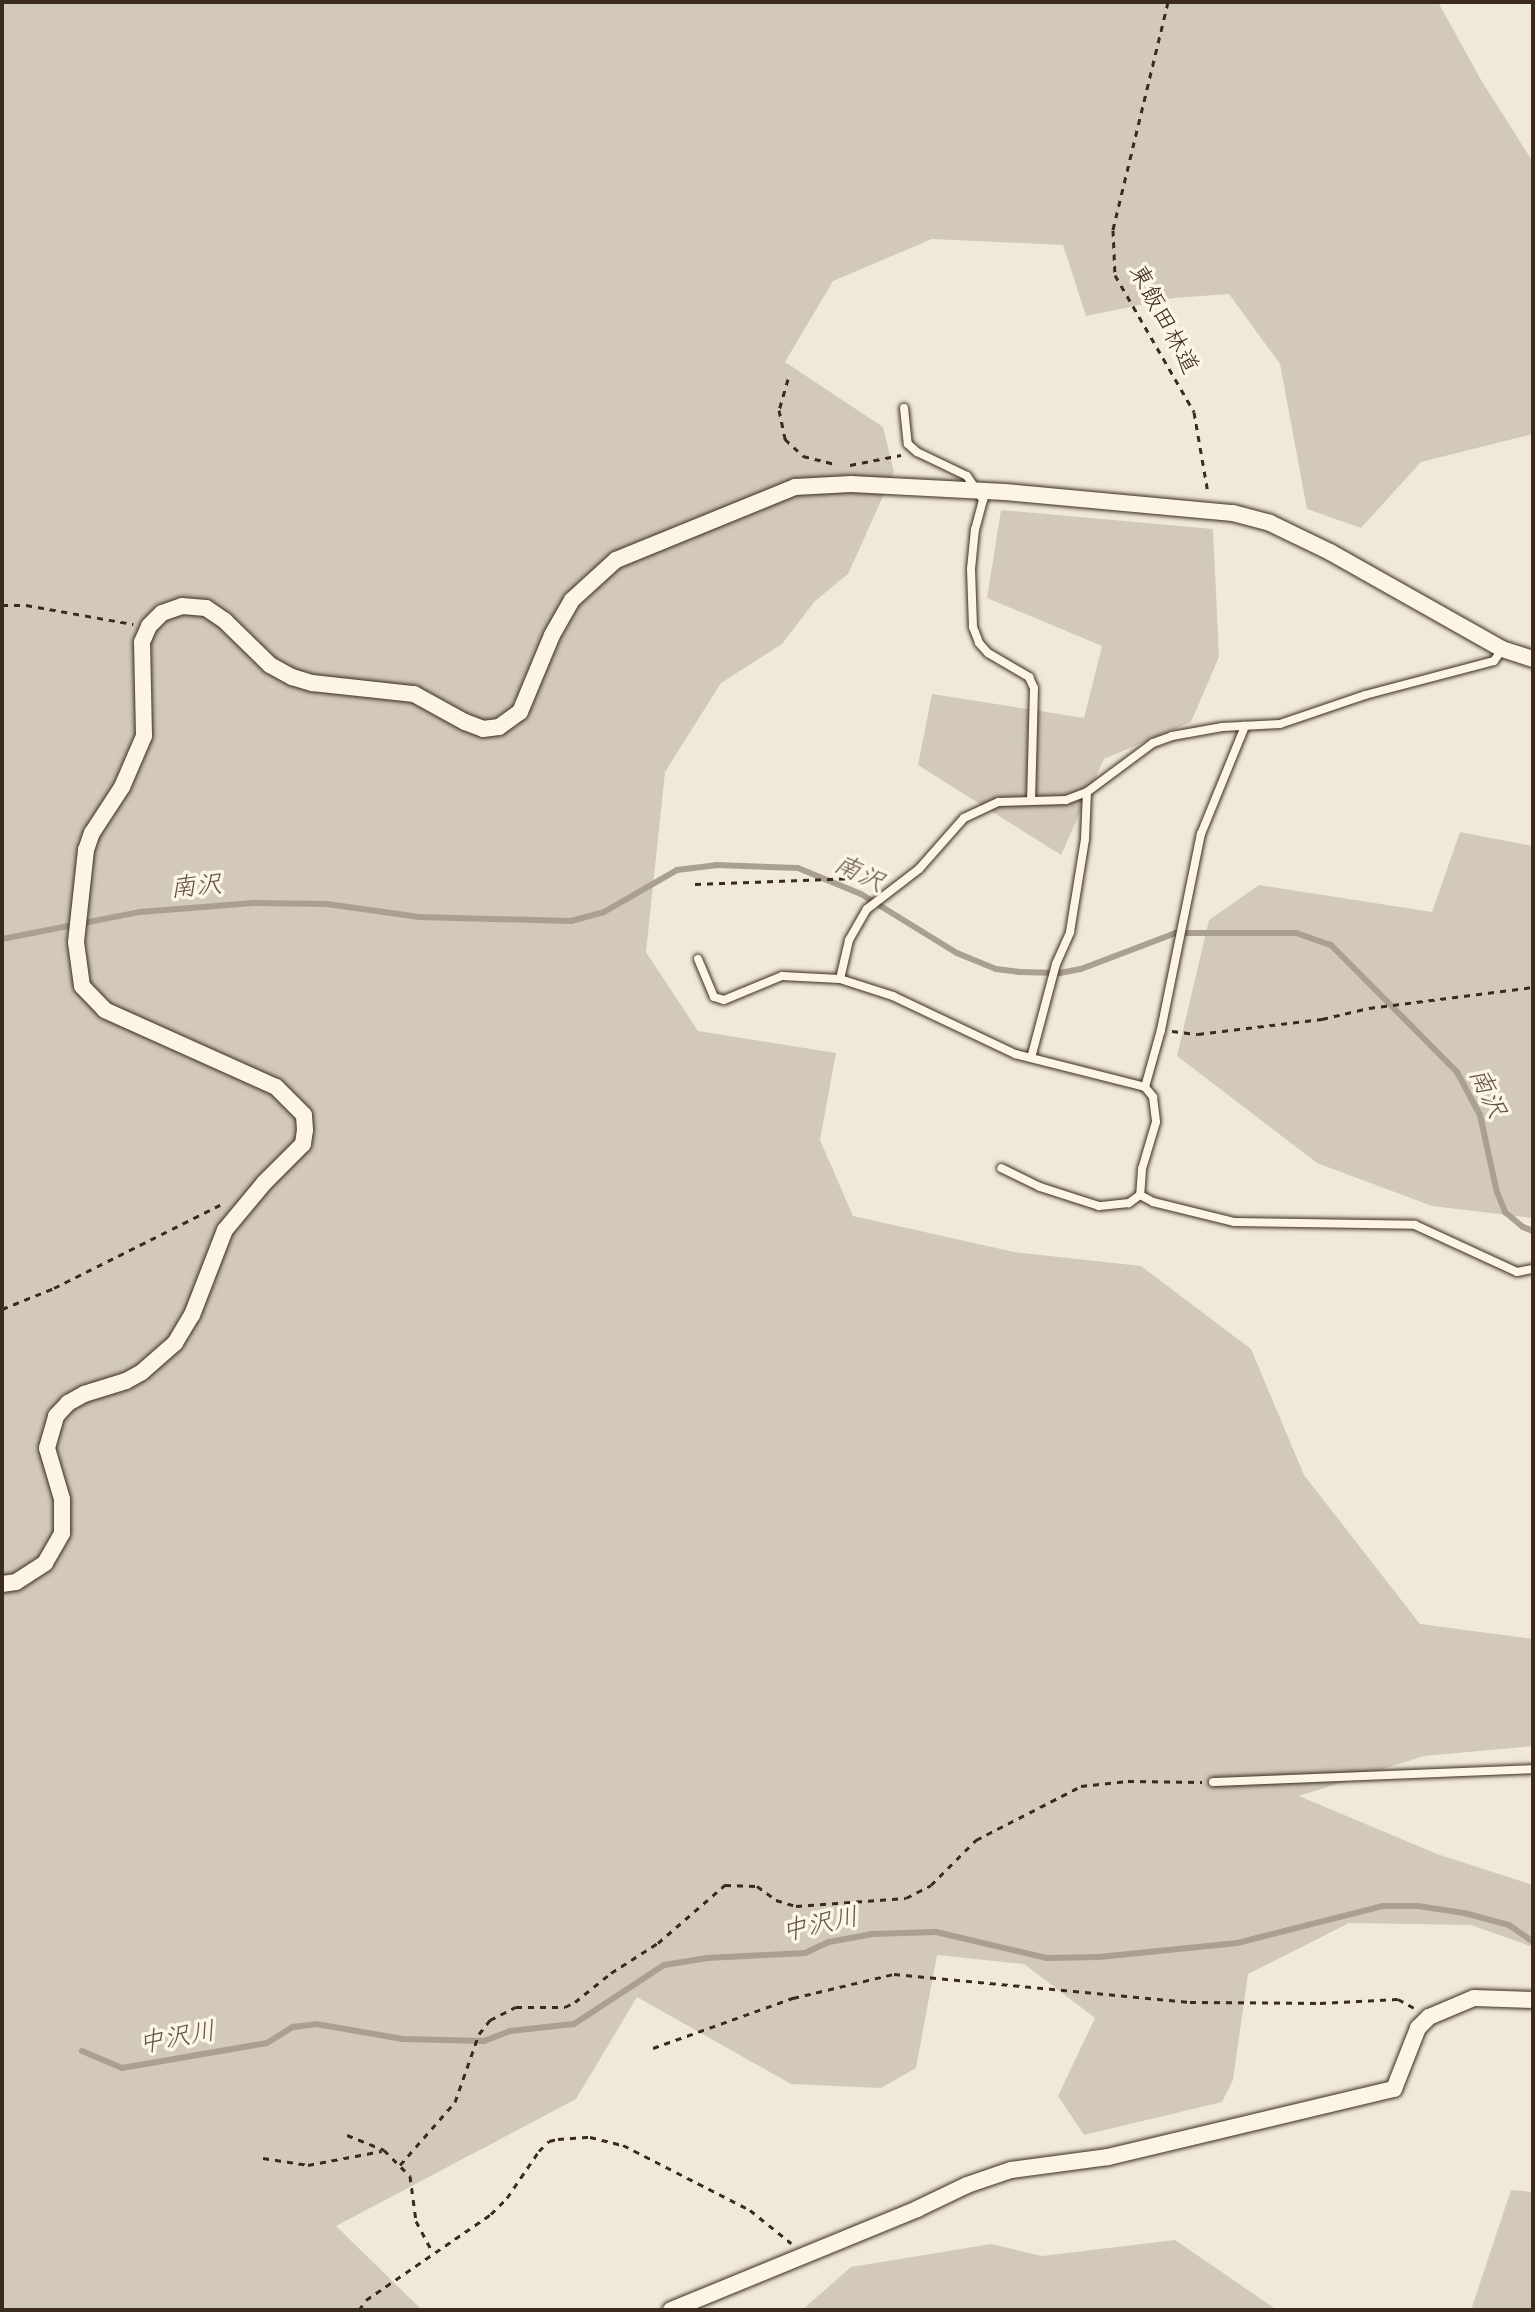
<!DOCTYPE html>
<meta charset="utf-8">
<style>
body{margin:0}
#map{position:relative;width:1535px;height:2312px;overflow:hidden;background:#f0e9d9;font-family:"Comic Neue","Klee One",sans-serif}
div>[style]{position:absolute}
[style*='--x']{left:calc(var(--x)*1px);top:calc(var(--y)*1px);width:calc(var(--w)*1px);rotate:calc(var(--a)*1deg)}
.green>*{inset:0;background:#d2c9ba}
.stream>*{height:6px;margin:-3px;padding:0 3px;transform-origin:3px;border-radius:3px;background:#aaa091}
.path>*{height:3px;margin-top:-1.5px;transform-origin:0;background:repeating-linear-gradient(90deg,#3b2a1e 0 6px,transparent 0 12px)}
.roads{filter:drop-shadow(0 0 2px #3b2a1e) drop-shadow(0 0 2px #3b2a1e)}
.lane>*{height:8px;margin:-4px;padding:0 4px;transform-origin:4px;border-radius:4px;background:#fcf5e5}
.street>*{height:16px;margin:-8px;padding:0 8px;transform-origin:8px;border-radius:8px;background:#fcf5e5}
span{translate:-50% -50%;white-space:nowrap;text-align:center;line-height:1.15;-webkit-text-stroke:7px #fcf5e5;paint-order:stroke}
.street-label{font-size:24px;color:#3b2a1e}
.water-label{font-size:26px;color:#625346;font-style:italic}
.frame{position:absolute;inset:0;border:4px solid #3b2a1e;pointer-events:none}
</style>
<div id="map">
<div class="green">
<div style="clip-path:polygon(2px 2px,1438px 2px,1481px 80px,1533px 162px,1533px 434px,1421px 462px,1361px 528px,1307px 509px,1280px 364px,1229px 294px,1174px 298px,1086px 316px,1063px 245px,932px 239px,833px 281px,785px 362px,883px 427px,894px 472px,848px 574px,815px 601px,782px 644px,721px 683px,665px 772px,646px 952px,698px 1031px,836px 1053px,820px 1140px,853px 1216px,1014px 1252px,1141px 1266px,1251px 1349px,1304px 1475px,1420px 1624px,1533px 1639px,1533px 1746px,1424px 1756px,1299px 1796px,1437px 1854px,1533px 1885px,1533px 1947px,1471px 1925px,1349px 1923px,1248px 1974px,1233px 2080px,1222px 2102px,1084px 2135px,1058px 2096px,1095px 2018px,1024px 1964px,937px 1955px,916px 2068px,881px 2088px,791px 2084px,637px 1997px,576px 2099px,336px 2226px,422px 2310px,2px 2310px)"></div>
<div style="clip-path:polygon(1001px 510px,1213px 529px,1219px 657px,1191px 722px,1104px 759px,1061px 855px,918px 765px,932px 694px,1084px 718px,1102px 646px,987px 598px)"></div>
<div style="clip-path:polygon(1460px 832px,1533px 846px,1533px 1218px,1432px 1206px,1317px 1163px,1177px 1056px,1209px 920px,1259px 885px,1432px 912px)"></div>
<div style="clip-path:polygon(1511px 2190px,1533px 2192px,1533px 2310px,1471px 2310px)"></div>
<div style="clip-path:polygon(1175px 2240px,1277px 2310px,802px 2310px,851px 2267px,991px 2244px,1042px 2256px)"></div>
</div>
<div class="stream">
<div style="--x:2;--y:939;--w:141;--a:-11.1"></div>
<div style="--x:140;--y:912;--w:114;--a:-4.5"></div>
<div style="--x:254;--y:903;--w:73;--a:0.8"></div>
<div style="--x:327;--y:904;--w:93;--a:8"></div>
<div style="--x:419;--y:917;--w:152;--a:1.5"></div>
<div style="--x:571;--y:921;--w:34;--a:-15"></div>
<div style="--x:604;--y:912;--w:84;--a:-29.9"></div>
<div style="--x:677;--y:870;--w:39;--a:-7"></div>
<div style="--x:716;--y:865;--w:82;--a:2.1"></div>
<div style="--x:798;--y:868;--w:68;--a:22.4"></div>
<div style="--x:861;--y:894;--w:113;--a:31.6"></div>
<div style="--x:957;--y:953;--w:42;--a:22.3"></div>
<div style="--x:996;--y:969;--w:23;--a:7"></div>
<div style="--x:1019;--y:972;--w:41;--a:1.4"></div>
<div style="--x:1060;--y:973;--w:21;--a:-11"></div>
<div style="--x:1081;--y:969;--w:102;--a:-20.8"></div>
<div style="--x:1176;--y:933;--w:120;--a:0"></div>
<div style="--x:1296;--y:933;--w:37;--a:19"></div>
<div style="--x:1331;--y:945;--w:179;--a:45.2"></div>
<div style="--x:1457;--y:1072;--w:49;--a:61.9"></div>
<div style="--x:1480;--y:1115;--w:79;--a:77.6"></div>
<div style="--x:1497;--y:1192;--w:22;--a:68"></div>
<div style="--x:1505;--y:1212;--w:23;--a:40"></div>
<div style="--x:1523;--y:1227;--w:11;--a:22"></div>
<div style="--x:82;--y:2051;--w:43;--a:23"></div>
<div style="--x:122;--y:2068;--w:147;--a:-9.8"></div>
<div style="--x:267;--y:2043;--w:31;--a:-32"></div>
<div style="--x:293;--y:2027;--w:23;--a:-7"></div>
<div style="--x:316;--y:2024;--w:88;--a:9.8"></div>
<div style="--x:403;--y:2039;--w:81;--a:1.4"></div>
<div style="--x:484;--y:2041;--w:28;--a:-21"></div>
<div style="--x:510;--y:2031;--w:64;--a:-6.2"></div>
<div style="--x:574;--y:2024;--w:108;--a:-33.2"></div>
<div style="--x:664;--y:1965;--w:44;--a:-9.2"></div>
<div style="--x:707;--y:1958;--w:98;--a:-2.9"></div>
<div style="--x:805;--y:1953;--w:26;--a:-25"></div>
<div style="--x:829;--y:1942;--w:44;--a:-10.5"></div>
<div style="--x:872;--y:1934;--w:64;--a:-1.8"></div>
<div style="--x:936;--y:1932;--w:114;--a:13.2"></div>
<div style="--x:1047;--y:1958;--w:52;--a:-1.1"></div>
<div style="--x:1099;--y:1957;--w:139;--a:-5.8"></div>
<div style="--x:1237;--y:1943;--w:151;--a:-14.2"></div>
<div style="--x:1383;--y:1906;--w:35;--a:0"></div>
<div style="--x:1418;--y:1906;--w:47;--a:8.7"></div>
<div style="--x:1464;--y:1913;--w:47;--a:14.9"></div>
<div style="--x:1509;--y:1925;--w:29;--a:35"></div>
</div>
<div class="path">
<div style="--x:1168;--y:2;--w:235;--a:103.6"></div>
<div style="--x:1113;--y:230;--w:45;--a:87.5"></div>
<div style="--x:1115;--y:275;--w:158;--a:60"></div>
<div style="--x:1194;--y:412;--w:82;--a:80.2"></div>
<div style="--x:788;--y:379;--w:32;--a:106"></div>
<div style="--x:779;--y:410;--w:30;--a:78"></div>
<div style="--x:785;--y:439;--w:25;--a:43"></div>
<div style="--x:803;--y:456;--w:36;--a:14"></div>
<div style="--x:850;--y:465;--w:52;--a:-11.1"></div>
<div style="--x:2;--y:605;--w:24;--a:0"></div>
<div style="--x:26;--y:605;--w:109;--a:10.1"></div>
<div style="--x:695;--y:884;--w:189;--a:-2.1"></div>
<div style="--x:1172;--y:1031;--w:26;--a:7"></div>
<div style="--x:1198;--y:1034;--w:125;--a:-6.9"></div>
<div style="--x:1322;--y:1019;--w:48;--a:-13.2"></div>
<div style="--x:1369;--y:1008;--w:165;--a:-7.3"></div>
<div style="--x:2;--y:1309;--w:56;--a:-22"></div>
<div style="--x:54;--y:1288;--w:188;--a:-26.6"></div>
<div style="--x:653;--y:2048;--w:149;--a:-19.7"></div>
<div style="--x:793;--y:1998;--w:104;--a:-13.4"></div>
<div style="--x:894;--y:1974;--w:297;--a:5.4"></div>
<div style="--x:1190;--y:2002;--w:130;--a:0.4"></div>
<div style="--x:1320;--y:2003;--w:78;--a:-2.9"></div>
<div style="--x:1398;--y:1999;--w:18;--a:29"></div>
<div style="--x:347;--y:2135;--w:40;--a:22"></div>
<div style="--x:384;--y:2150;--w:37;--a:45"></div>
<div style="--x:410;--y:2176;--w:45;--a:82.4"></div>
<div style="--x:416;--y:2221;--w:34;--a:62"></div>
<div style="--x:263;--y:2158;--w:46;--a:8.8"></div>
<div style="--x:308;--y:2165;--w:75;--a:-10.7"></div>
<div style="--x:400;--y:2165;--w:84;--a:-48.9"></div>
<div style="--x:455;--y:2102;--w:72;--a:-70.6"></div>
<div style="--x:479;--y:2034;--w:18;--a:-52"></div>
<div style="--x:490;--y:2020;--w:29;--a:-27"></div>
<div style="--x:516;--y:2007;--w:49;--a:0"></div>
<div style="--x:565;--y:2007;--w:11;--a:-27"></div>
<div style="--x:575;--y:2002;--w:46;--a:-38.9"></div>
<div style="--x:611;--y:1973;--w:56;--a:-32.6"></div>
<div style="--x:658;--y:1943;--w:89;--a:-40.9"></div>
<div style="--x:725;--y:1885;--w:32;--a:2"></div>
<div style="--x:757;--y:1886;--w:24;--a:36"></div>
<div style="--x:776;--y:1900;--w:21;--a:17"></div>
<div style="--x:796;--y:1906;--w:110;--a:-4.2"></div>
<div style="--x:906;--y:1898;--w:28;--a:-27"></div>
<div style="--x:931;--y:1885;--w:64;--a:-45"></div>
<div style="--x:976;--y:1840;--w:118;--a:-27.2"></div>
<div style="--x:1081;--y:1786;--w:47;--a:-6.1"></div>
<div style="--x:1128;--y:1781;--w:74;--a:0.8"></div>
<div style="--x:359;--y:2310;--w:12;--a:-55"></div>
<div style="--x:366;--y:2300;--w:152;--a:-34.5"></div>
<div style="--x:491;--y:2214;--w:23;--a:-45"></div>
<div style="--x:507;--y:2198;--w:57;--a:-55.8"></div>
<div style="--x:539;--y:2151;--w:14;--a:-45"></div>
<div style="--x:549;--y:2141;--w:9;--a:-13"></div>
<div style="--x:558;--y:2139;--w:32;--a:-4"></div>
<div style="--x:590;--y:2137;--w:34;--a:14"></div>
<div style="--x:623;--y:2145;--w:143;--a:27.1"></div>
<div style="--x:750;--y:2210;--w:53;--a:38.8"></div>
</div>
<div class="roads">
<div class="lane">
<div style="--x:904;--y:408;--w:36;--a:84"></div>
<div style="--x:908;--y:444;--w:12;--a:42"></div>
<div style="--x:917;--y:452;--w:55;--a:25.6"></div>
<div style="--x:967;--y:476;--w:29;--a:56"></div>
<div style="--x:983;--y:500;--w:30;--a:105"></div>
<div style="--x:975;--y:529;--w:40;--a:95.7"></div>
<div style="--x:971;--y:569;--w:58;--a:88"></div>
<div style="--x:973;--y:627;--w:17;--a:69"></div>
<div style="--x:979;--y:643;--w:13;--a:48"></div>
<div style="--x:988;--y:653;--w:48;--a:30.3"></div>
<div style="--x:1029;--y:677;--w:12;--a:66"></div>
<div style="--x:1034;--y:688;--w:112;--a:91.5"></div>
<div style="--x:698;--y:959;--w:41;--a:67.2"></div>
<div style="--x:714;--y:997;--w:10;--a:17"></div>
<div style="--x:724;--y:1000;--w:63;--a:-22.5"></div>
<div style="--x:782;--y:976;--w:58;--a:3"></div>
<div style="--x:840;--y:979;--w:56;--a:17.8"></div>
<div style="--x:893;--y:996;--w:135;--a:25.4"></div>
<div style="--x:1015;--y:1054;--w:134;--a:14.2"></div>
<div style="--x:1145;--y:1087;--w:13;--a:51"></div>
<div style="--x:1153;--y:1097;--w:25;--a:83"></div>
<div style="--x:1156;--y:1122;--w:49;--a:106.6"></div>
<div style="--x:1142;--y:1169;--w:26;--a:94"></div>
<div style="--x:1140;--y:1195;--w:14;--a:144"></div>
<div style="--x:1129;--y:1203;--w:30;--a:174"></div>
<div style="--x:1099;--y:1206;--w:62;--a:-162.1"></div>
<div style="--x:1040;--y:1187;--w:43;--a:-154"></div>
<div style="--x:840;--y:979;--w:40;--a:-77"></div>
<div style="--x:849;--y:940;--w:36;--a:-60"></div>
<div style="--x:867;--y:909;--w:66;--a:-37.6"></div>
<div style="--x:919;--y:869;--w:68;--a:-48.6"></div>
<div style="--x:964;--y:818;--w:38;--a:-25"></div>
<div style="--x:999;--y:802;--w:67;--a:-1.7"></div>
<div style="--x:1066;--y:800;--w:22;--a:-21"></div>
<div style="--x:1087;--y:792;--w:82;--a:-36.6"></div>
<div style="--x:1153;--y:743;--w:20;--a:-20"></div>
<div style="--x:1172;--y:736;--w:51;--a:-10.2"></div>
<div style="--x:1222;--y:727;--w:58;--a:-3"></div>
<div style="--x:1280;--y:724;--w:90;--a:-18.8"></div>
<div style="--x:1365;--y:695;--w:133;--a:-14.8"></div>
<div style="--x:1494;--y:661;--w:14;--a:-56"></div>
<div style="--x:1031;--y:1058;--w:97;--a:-75.1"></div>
<div style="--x:1056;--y:964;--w:35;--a:-66"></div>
<div style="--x:1070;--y:932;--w:94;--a:-80.8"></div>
<div style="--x:1085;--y:839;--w:47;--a:-87.6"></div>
<div style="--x:1145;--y:1087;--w:59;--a:-74.3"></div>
<div style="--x:1161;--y:1030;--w:200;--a:-78.5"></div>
<div style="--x:1201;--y:834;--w:117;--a:-67.8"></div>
<div style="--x:1140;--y:1195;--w:15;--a:28"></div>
<div style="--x:1153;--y:1202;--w:83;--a:13.9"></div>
<div style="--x:1234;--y:1222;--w:181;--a:0.9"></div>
<div style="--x:1415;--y:1225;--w:112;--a:24.7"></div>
<div style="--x:1517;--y:1272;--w:16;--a:-11"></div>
<div style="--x:1213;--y:1782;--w:320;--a:-2.3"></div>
</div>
<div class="street">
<div style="--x:2;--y:1584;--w:14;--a:-8"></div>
<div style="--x:16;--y:1582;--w:35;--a:-33"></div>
<div style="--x:45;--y:1563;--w:34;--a:-60"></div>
<div style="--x:62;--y:1533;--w:34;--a:-90"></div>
<div style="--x:62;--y:1499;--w:53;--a:-106.4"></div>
<div style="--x:47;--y:1448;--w:33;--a:-74"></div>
<div style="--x:56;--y:1416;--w:18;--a:-47"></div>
<div style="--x:68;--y:1403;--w:18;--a:-29"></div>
<div style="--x:84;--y:1394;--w:44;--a:-17.2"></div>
<div style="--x:126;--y:1381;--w:18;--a:-29"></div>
<div style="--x:142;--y:1372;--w:44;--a:-41.3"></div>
<div style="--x:175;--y:1343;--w:33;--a:-59"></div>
<div style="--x:192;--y:1315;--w:91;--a:-68.8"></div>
<div style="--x:225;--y:1230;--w:61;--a:-50.3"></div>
<div style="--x:264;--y:1183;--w:55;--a:-45"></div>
<div style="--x:303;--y:1144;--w:14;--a:-82"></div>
<div style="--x:305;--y:1130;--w:15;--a:-94"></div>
<div style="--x:304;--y:1115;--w:40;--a:-135"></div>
<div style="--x:276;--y:1087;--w:188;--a:-155.8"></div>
<div style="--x:105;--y:1010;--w:33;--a:-134"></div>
<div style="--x:82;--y:986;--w:44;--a:-97.8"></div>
<div style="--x:76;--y:942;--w:93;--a:-83.8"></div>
<div style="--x:86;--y:850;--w:18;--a:-71"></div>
<div style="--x:92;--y:833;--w:55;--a:-56.9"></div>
<div style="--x:122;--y:787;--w:56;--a:-66.7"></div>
<div style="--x:144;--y:736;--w:94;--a:-91.2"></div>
<div style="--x:142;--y:642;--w:17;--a:-66"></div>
<div style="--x:149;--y:626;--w:18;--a:-45"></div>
<div style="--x:162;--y:613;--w:21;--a:-19"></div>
<div style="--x:182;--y:606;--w:24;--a:5"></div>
<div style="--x:206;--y:608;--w:23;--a:34"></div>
<div style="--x:225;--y:621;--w:63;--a:44.4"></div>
<div style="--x:270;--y:665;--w:25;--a:29"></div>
<div style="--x:292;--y:677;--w:21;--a:17"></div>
<div style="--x:312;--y:683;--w:103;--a:6.2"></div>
<div style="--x:414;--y:694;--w:58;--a:28.8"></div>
<div style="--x:465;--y:722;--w:19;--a:21"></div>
<div style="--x:483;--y:729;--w:16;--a:-7"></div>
<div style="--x:499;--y:727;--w:26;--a:-36"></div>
<div style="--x:520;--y:712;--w:83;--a:-67.4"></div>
<div style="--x:552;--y:635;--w:40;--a:-60.3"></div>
<div style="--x:572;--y:600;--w:59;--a:-42.3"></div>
<div style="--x:616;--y:560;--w:193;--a:-22.2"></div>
<div style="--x:795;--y:487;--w:56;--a:-3.1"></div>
<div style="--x:851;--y:484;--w:154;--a:3"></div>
<div style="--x:1005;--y:492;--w:229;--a:5.3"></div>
<div style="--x:1233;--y:513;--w:38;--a:15"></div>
<div style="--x:1270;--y:523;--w:67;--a:25.8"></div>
<div style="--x:1330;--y:552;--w:197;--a:29.4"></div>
<div style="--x:1502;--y:649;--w:33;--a:18"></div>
<div style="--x:671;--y:2310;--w:266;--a:-22.3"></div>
<div style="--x:917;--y:2209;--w:55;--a:-25.6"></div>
<div style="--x:967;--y:2185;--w:46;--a:-18.8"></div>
<div style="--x:1011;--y:2170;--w:98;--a:-7.6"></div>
<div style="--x:1108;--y:2157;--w:294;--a:-13.4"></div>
<div style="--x:1394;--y:2089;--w:66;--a:-68.5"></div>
<div style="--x:1418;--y:2028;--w:16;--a:-45"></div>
<div style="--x:1429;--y:2017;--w:49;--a:-22.9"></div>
<div style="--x:1474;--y:1998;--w:59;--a:1.9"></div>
</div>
</div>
<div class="street-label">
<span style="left:1164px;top:319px;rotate:62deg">東飯田林道</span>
</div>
<div class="water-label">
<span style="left:859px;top:874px;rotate:26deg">南沢</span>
<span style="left:196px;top:887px;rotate:-5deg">南沢</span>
<span style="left:1487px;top:1093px;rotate:65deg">南沢</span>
<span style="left:820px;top:1925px;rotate:-12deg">中沢川</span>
<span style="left:177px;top:2038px;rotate:-10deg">中沢川</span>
</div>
<div class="frame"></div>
</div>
